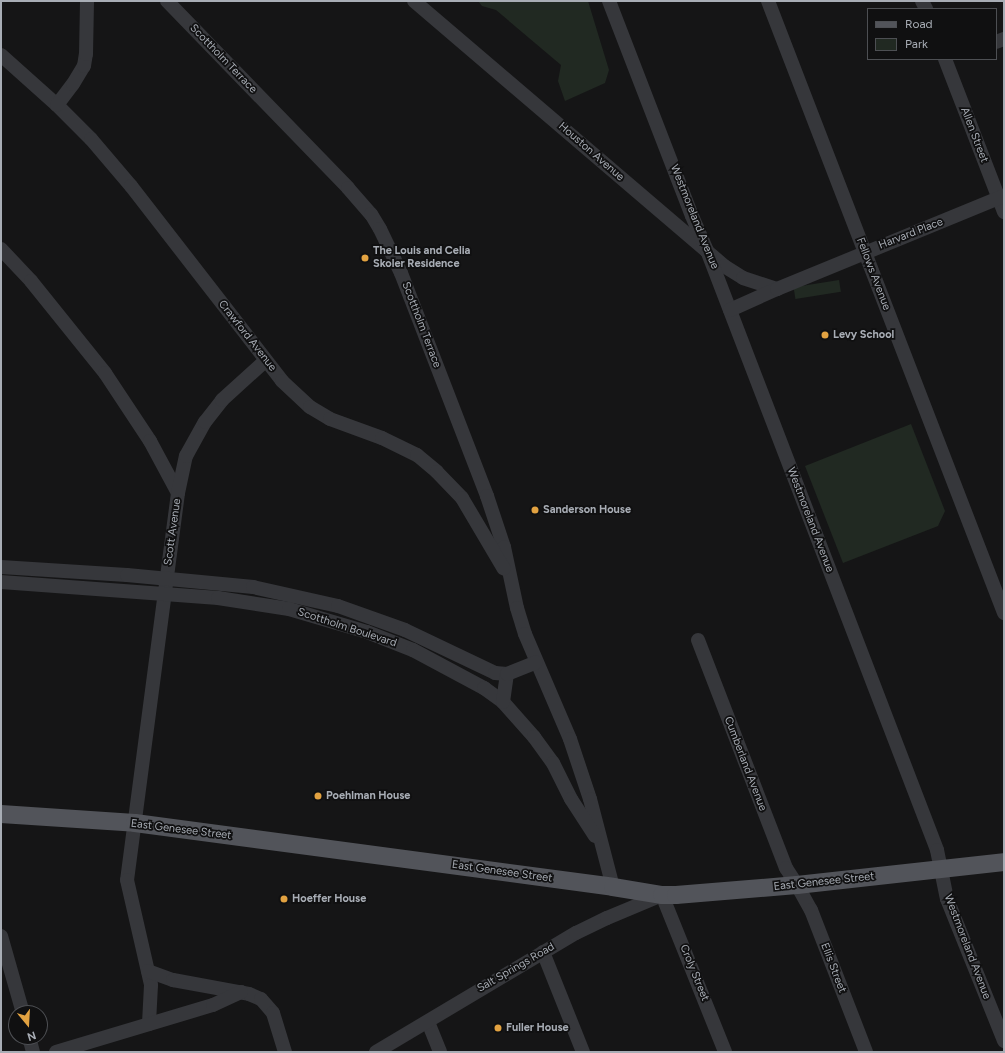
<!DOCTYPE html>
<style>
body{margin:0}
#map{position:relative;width:1005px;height:1053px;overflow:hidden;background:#151516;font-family:Figtree,sans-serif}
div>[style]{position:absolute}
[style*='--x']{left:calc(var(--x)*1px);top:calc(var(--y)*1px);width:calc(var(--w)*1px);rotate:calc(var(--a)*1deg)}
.green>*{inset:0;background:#212922;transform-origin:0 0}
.minor>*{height:14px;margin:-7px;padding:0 7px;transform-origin:7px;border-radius:7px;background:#36373b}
.major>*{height:18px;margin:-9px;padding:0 9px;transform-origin:9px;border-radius:9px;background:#52545a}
.dots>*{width:11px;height:11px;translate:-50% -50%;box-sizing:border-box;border:2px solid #101011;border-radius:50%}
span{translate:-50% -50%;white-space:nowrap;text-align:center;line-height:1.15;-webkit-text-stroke:3.5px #101011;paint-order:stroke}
.street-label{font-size:11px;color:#a8adb5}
.poi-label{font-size:11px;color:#a8adb5;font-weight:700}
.left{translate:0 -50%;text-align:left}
.frame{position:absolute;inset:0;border:2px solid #a8adb5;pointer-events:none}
.legend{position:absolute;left:867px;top:8px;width:130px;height:52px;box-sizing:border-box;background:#101011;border:1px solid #4d4f53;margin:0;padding:5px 7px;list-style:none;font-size:12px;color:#a8adb5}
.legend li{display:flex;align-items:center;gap:8px;height:20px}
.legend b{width:20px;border:1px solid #4d4f53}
.north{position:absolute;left:8px;top:1005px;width:40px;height:40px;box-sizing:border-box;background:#101011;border:1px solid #4d4f53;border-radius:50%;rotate:162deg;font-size:11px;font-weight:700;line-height:16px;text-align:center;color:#a8adb5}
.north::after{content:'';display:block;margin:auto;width:14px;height:18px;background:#e2a241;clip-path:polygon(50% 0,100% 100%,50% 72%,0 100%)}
</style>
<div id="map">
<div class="green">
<div style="clip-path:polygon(478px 1px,588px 1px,609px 70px,605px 83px,565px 101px,558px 81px,561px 65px,496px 10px,482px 6px)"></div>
<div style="left:839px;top:280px;width:12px;height:46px;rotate:81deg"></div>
<div style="clip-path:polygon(911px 424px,945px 511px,938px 526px,843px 563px,805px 466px)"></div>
</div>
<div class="minor">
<div style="--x:167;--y:1;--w:260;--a:45.9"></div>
<div style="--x:348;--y:188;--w:35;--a:49"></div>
<div style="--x:371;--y:214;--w:17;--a:59"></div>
<div style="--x:380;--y:229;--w:49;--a:64.5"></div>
<div style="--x:401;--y:273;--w:239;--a:68.9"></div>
<div style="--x:487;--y:496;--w:54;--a:71.6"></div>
<div style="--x:504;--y:547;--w:62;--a:78"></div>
<div style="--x:517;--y:608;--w:27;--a:73"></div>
<div style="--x:525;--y:634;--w:114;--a:66.8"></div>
<div style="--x:570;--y:739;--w:63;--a:71.6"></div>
<div style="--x:590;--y:799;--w:91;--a:75.4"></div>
<div style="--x:414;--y:1;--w:408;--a:40.5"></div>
<div style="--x:724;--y:266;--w:22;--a:32"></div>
<div style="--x:743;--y:278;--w:36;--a:18"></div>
<div style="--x:609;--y:1;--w:230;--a:68.9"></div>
<div style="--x:692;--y:216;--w:40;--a:66.6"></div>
<div style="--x:708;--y:253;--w:639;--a:69.01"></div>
<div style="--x:937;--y:850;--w:50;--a:78.5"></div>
<div style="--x:947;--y:899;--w:153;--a:68.1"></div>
<div style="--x:768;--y:1;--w:656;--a:68.91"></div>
<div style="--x:922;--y:1;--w:9;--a:63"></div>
<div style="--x:996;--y:42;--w:9;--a:-21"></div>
<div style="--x:1;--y:55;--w:75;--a:41.8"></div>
<div style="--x:57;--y:105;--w:48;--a:45"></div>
<div style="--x:91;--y:139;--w:62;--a:49.6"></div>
<div style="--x:131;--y:186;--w:247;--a:52.2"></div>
<div style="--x:282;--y:381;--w:38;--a:43"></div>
<div style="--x:310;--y:407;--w:23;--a:31"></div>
<div style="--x:330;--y:419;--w:55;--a:20.1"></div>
<div style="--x:382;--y:438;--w:39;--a:26"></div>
<div style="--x:417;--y:455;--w:26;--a:40"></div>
<div style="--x:437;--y:472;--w:36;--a:46"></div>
<div style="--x:462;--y:498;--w:82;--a:59.4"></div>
<div style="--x:945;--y:59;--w:164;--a:68.9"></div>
<div style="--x:57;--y:105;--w:26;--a:-53"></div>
<div style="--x:73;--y:84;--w:21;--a:-59"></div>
<div style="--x:84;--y:66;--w:12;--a:-81"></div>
<div style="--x:86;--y:54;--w:53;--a:-88.9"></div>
<div style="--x:1;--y:249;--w:44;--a:46.8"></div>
<div style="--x:31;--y:281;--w:118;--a:51.2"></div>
<div style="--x:105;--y:373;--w:82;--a:56.5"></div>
<div style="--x:150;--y:441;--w:59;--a:61.7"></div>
<div style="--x:178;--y:493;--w:390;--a:97.5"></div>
<div style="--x:127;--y:880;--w:108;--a:77.1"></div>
<div style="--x:151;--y:985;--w:39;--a:93"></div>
<div style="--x:730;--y:310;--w:51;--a:-24.1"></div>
<div style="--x:777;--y:289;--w:245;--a:-22.3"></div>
<div style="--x:178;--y:493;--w:38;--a:-78"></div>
<div style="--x:186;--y:456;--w:39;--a:-61"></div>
<div style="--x:205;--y:422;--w:28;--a:-52"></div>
<div style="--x:222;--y:400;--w:58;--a:-42.2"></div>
<div style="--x:1;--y:567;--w:126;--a:3.6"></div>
<div style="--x:127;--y:575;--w:127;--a:5.4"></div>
<div style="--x:253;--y:587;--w:87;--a:12.6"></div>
<div style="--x:338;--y:606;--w:71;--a:19.7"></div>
<div style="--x:405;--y:630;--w:100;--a:25.5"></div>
<div style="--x:495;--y:673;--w:12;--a:5"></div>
<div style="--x:1;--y:582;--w:218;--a:4.2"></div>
<div style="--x:218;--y:598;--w:72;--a:8.8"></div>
<div style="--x:289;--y:609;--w:81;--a:16.4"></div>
<div style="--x:367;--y:632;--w:49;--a:21.4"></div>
<div style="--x:413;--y:650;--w:81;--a:28.2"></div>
<div style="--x:484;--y:688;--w:24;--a:36"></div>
<div style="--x:503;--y:702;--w:47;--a:48.5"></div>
<div style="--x:534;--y:737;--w:32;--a:54"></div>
<div style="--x:553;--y:763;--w:40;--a:63.4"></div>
<div style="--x:571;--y:799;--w:44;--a:57"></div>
<div style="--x:698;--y:640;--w:244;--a:68.9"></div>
<div style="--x:786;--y:868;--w:20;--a:57"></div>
<div style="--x:797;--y:885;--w:29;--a:61"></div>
<div style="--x:811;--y:910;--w:152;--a:68.8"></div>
<div style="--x:503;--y:702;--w:28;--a:-82"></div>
<div style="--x:507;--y:674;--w:31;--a:-22"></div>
<div style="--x:1;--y:936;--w:80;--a:74.1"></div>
<div style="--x:543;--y:952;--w:108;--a:68.2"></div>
<div style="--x:148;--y:971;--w:27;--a:20"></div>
<div style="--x:173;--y:980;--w:77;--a:10.4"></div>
<div style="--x:249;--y:994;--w:13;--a:23"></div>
<div style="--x:261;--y:999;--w:18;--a:49"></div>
<div style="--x:273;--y:1013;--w:41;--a:72.9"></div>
<div style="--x:428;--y:1022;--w:32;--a:68"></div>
<div style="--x:29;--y:1037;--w:16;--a:75"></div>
<div style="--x:56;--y:1052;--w:164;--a:-16.7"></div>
<div style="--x:213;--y:1005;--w:31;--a:-25"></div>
<div style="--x:376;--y:1052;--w:233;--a:-30.8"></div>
<div style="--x:576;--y:933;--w:34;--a:-26"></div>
<div style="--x:607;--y:918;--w:60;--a:-22.7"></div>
<div style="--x:662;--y:895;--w:169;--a:68.1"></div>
</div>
<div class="major">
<div style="--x:1;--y:814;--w:134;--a:3.8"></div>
<div style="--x:135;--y:823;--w:482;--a:7.6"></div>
<div style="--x:613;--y:887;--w:50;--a:9.3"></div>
<div style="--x:662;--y:895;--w:14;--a:0"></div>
<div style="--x:676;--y:895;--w:121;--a:-4.7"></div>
<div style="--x:797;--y:885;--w:208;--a:-6.3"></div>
</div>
<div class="dots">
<div style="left:365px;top:258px;background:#e2a241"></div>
<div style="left:825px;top:335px;background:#e2a241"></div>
<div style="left:535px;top:510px;background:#e2a241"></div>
<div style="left:318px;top:796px;background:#e2a241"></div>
<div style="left:284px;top:899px;background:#e2a241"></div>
<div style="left:498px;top:1028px;background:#e2a241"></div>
</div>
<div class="street-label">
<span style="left:223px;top:59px;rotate:46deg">Scottholm Terrace</span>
<span style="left:974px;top:135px;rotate:69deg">Allen Street</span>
<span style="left:591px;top:152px;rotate:41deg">Houston Avenue</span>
<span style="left:694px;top:217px;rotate:68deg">Westmoreland Avenue</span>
<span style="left:911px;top:234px;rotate:-21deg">Harvard Place</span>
<span style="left:873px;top:274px;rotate:69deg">Fellows Avenue</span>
<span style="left:421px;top:325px;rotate:69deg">Scottholm Terrace</span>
<span style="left:247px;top:336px;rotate:52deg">Crawford Avenue</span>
<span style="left:810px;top:520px;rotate:69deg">Westmoreland Avenue</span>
<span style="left:173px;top:532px;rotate:-82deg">Scott Avenue</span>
<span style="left:347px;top:628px;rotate:18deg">Scottholm Boulevard</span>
<span style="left:745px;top:764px;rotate:69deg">Cumberland Avenue</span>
<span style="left:181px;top:830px;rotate:7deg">East Genesee Street</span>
<span style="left:502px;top:872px;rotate:8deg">East Genesee Street</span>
<span style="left:824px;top:882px;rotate:-6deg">East Genesee Street</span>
<span style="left:967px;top:947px;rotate:69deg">Westmoreland Avenue</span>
<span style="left:516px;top:968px;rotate:-30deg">Salt Springs Road</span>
<span style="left:833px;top:968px;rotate:69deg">Ellis Street</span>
<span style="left:694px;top:973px;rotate:68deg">Croly Street</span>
</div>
<div class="poi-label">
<span class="left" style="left:373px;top:258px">The Louis and Celia<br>Skoler Residence</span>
<span class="left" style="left:833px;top:335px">Levy School</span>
<span class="left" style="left:543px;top:510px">Sanderson House</span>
<span class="left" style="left:326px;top:796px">Poehlman House</span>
<span class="left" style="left:292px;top:899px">Hoeffer House</span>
<span class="left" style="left:506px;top:1028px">Fuller House</span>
</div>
<div class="frame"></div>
<ul class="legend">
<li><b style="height:5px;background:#52545a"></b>Road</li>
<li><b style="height:11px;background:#212922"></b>Park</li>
</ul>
<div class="north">N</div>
</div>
